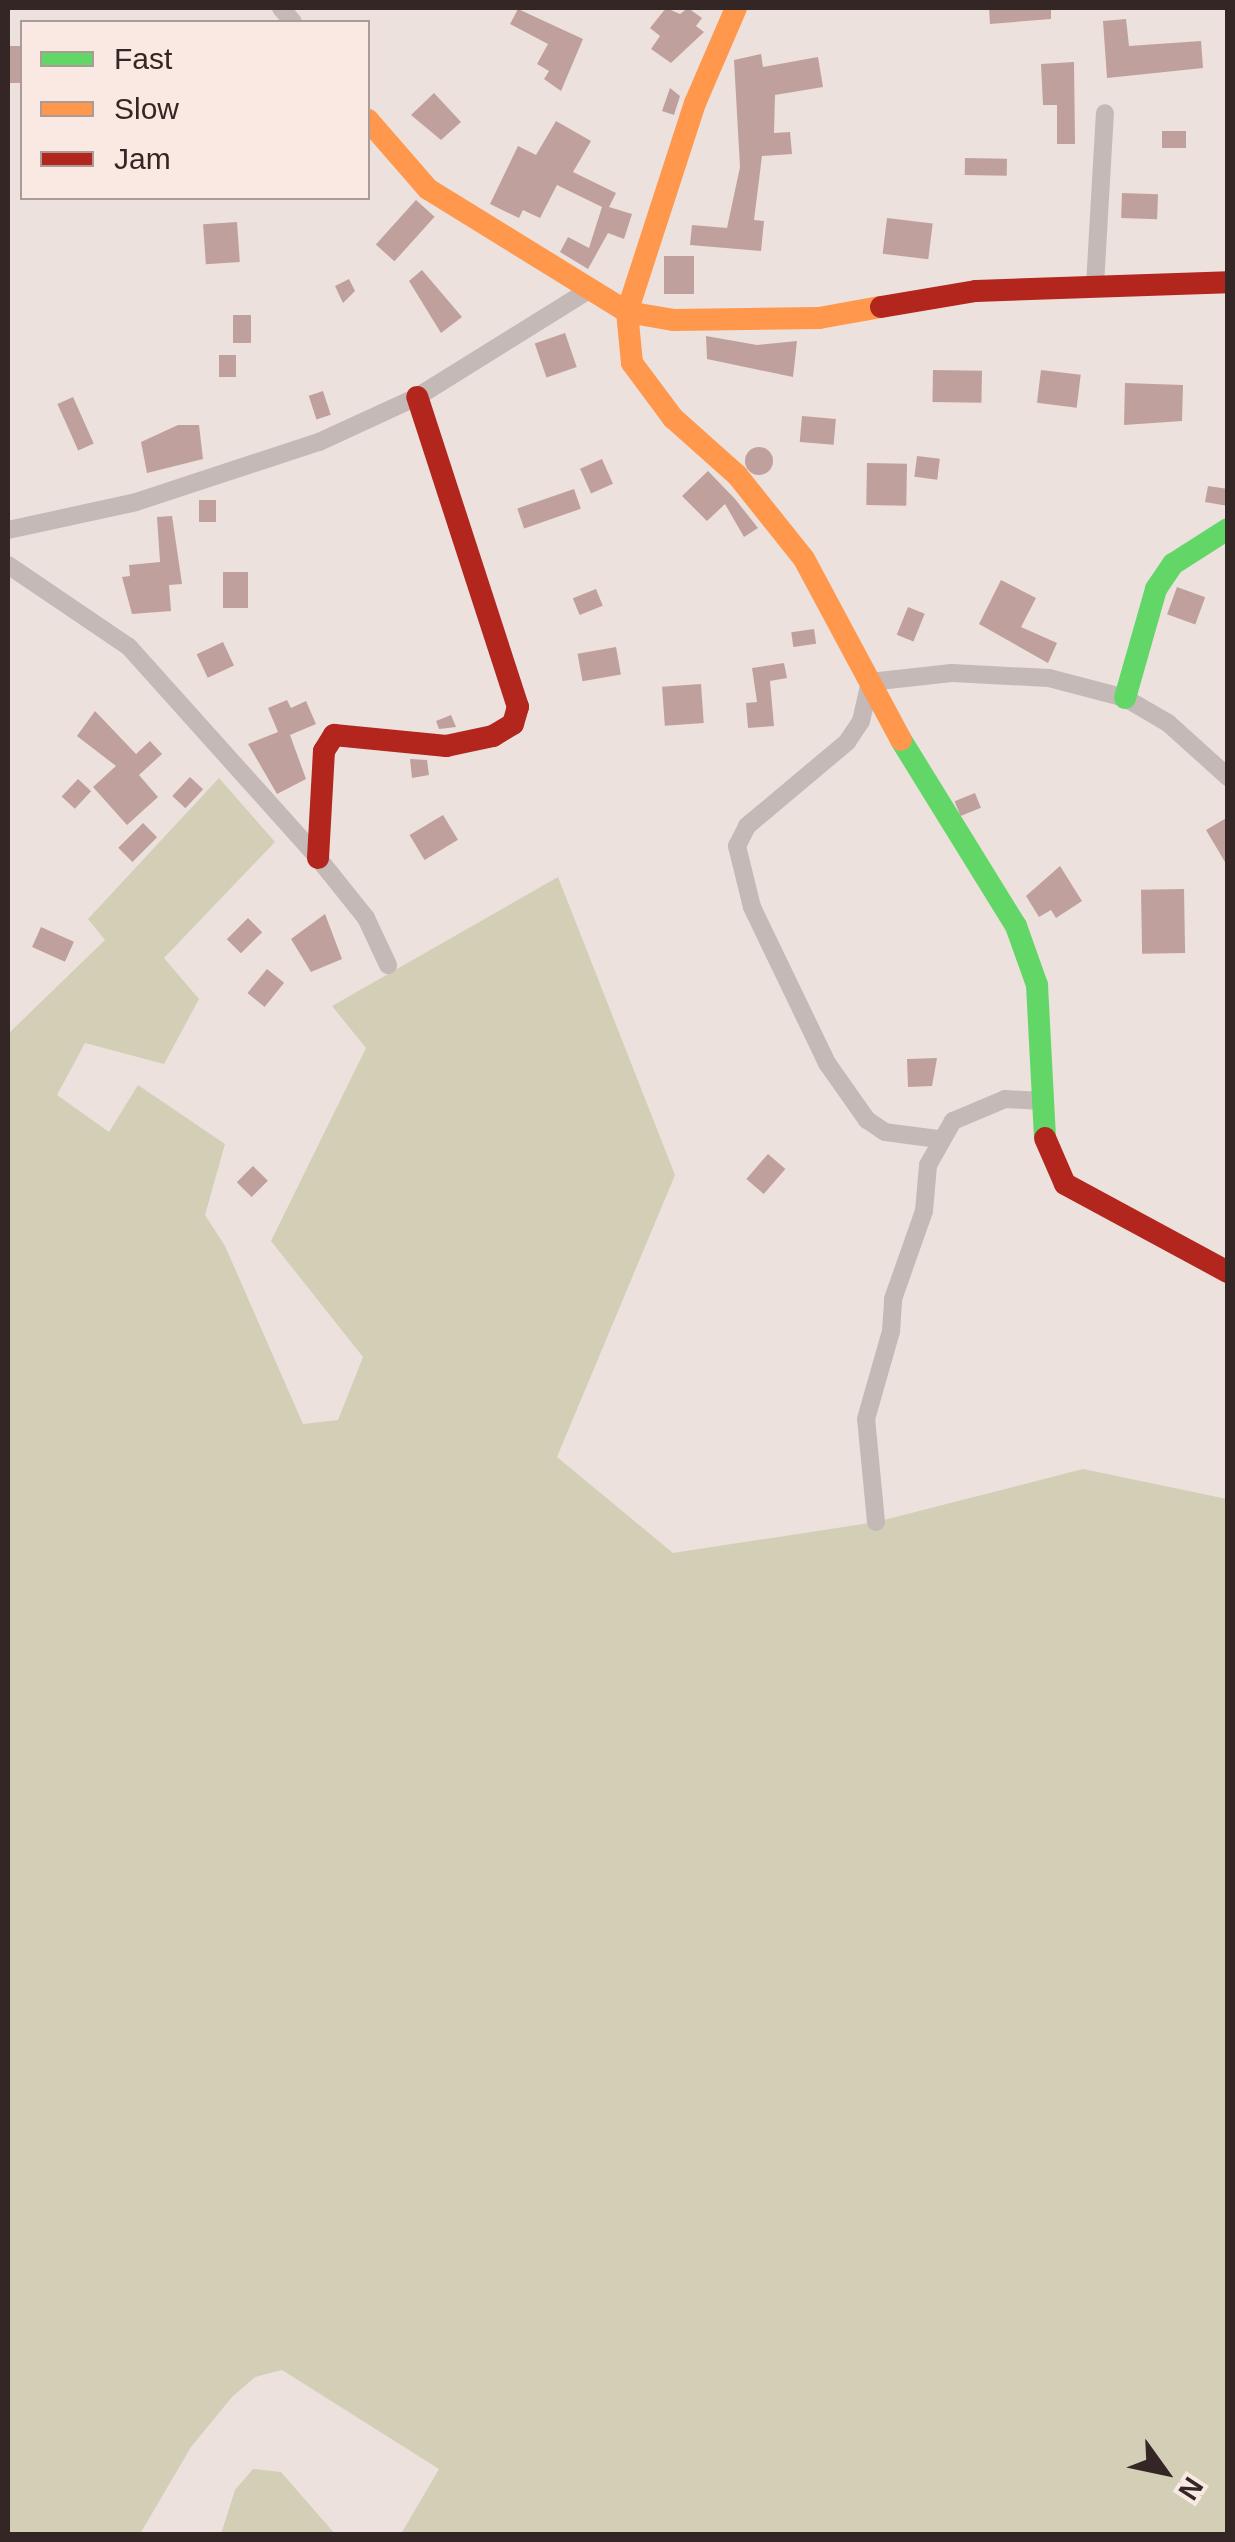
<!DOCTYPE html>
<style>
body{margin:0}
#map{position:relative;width:1235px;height:2542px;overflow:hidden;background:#ece1dc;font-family:Helvetica,sans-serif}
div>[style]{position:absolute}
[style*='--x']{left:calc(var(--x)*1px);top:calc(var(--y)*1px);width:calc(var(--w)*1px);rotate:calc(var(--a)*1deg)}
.green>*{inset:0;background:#d2cfb6}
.building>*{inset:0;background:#c0a09d;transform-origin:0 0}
.round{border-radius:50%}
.street>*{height:18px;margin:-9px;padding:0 9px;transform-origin:9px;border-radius:9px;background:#c4b9b6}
.fast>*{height:22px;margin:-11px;padding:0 11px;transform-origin:11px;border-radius:11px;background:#63d668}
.slow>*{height:22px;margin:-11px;padding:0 11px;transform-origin:11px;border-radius:11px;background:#ff974d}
.jam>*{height:22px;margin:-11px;padding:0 11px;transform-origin:11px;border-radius:11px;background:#b3261e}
span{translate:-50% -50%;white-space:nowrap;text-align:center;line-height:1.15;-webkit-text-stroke:10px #fae9e2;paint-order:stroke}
.frame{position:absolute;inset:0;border:10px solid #342625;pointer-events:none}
.legend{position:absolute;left:20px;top:20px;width:350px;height:180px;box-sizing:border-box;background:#fae9e2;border:2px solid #ab9b96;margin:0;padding:12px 18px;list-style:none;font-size:30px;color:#342625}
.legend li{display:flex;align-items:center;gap:20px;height:50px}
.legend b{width:50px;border:2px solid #ab9b96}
.north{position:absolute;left:1115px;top:2422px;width:100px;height:100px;-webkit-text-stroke:8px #fae9e2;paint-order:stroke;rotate:123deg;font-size:28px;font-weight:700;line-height:40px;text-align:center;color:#342625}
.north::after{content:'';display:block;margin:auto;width:35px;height:45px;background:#342625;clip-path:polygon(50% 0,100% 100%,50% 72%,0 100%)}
</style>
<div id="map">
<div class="green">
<div style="clip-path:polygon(219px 778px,275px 842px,164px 958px,199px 999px,164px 1064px,85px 1043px,57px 1095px,109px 1132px,138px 1085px,225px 1144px,205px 1215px,225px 1246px,303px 1424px,338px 1420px,363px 1357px,271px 1241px,366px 1048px,332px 1006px,558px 877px,675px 1175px,557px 1457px,673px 1553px,876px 1522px,1083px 1469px,1227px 1499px,1227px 2534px,401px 2534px,439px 2469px,282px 2370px,255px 2377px,232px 2397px,191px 2447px,140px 2534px,8px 2534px,8px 1034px,105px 940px,88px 919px)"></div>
<div style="clip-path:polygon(253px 2469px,281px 2472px,335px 2534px,221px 2534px,235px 2490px)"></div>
</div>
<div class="building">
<div style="clip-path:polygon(666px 8px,680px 14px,688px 8px,702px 18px,696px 26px,704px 32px,671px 63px,651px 49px,660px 36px,650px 28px)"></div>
<div style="clip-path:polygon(989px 8px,1051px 8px,1051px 19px,990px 24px)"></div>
<div style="clip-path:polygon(518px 9px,583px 39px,561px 91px,544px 79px,549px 71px,537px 64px,548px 44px,510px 24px)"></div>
<div style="clip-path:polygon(1126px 19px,1129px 46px,1201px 41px,1203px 68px,1107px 78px,1103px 21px)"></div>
<div style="left:8px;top:46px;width:14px;height:37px"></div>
<div style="clip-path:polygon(761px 54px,763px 67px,818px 57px,823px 87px,775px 95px,774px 133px,790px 132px,792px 154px,762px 156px,754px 220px,764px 221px,761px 251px,690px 245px,692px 225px,727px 228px,740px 167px,734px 60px)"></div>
<div style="clip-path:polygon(1074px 62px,1075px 144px,1057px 144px,1057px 105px,1043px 105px,1041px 64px)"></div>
<div style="clip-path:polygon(670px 88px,680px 96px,674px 115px,662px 111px)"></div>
<div style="clip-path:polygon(434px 93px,461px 122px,441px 140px,411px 115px)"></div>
<div style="clip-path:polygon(556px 121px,591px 141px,573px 172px,616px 193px,609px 207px,632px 214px,624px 239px,608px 233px,588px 269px,560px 252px,568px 237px,589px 248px,602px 207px,557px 185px,540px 218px,523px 210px,519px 218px,490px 204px,518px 146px,536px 155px)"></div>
<div style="left:1162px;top:131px;width:24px;height:17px"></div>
<div style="left:965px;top:158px;width:42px;height:17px;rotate:1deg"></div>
<div style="left:1122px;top:193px;width:36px;height:25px;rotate:2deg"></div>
<div style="left:416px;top:200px;width:25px;height:60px;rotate:42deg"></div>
<div style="left:887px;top:218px;width:46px;height:36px;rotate:7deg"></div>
<div style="left:237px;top:222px;width:40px;height:34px;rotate:86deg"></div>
<div style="left:664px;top:256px;width:30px;height:38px"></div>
<div style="clip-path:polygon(422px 270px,462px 317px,441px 333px,409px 281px)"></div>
<div style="clip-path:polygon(349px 279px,355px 291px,343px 303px,335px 286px)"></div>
<div style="left:233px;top:315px;width:18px;height:28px"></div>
<div style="left:565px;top:333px;width:36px;height:32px;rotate:71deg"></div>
<div style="clip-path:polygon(706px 336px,757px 345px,797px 341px,793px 377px,707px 359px)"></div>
<div style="left:219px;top:355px;width:17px;height:22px"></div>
<div style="left:933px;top:370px;width:49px;height:32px;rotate:1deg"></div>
<div style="left:1041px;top:370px;width:40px;height:33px;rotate:7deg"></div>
<div style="clip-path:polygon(1125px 383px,1183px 385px,1182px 421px,1124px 425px)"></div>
<div style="left:323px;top:391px;width:25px;height:15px;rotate:72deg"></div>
<div style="left:73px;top:397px;width:51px;height:17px;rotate:66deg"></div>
<div style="left:802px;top:416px;width:34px;height:26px;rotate:5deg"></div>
<div style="clip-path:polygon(178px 425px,199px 425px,203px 459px,147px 473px,141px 442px)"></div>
<div class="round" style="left:745px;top:447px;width:28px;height:28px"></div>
<div style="left:917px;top:456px;width:23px;height:21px;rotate:7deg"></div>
<div style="left:602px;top:459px;width:27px;height:24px;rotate:66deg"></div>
<div style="left:867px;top:463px;width:40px;height:42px;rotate:1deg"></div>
<div style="clip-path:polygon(708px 471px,735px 499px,758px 528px,744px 537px,725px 504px,707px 521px,682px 496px)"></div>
<div style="clip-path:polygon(1208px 486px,1228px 489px,1228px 506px,1205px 502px)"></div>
<div style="left:574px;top:489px;width:21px;height:60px;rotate:71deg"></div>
<div style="left:216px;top:500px;width:22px;height:17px;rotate:90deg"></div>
<div style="clip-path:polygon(172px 516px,182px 584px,169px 585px,171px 611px,132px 614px,122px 577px,130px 576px,129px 565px,160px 562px,157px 517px)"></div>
<div style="left:223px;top:572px;width:25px;height:36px"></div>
<div style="clip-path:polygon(1001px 580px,1036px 598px,1021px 627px,1057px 643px,1048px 663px,979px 624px)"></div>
<div style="left:1177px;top:587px;width:30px;height:29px;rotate:20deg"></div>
<div style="left:596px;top:589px;width:18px;height:25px;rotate:68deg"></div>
<div style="left:908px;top:607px;width:18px;height:30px;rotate:22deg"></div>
<div style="left:814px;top:629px;width:15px;height:23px;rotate:82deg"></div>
<div style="left:223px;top:642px;width:26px;height:29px;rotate:65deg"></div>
<div style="left:616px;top:647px;width:28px;height:39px;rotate:80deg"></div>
<div style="clip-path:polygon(784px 663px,787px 678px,770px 681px,774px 726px,748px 728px,746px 703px,757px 702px,752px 668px)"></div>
<div style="left:701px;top:684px;width:39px;height:39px;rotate:86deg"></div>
<div style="clip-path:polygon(287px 700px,291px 708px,306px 701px,316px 724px,290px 735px,306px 779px,277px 794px,248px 744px,278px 732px,268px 708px)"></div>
<div style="clip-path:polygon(95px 711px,136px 754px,150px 741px,162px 754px,139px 775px,158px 797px,127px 825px,93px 787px,116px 766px,77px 736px)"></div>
<div style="clip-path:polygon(451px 715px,456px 727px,439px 729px,436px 721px)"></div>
<div style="clip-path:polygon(410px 759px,427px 760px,429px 775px,412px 778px)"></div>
<div style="left:190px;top:777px;width:18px;height:26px;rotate:43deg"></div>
<div style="left:78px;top:779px;width:18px;height:24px;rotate:43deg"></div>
<div style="left:975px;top:793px;width:16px;height:22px;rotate:68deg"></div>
<div style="left:443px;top:815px;width:29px;height:39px;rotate:59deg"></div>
<div style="clip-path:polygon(1228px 817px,1228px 867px,1206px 830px)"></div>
<div style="left:143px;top:823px;width:20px;height:35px;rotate:45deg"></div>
<div style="clip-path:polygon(1060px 866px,1082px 901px,1056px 918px,1051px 910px,1039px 917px,1026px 896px)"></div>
<div style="left:1184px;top:889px;width:64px;height:43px;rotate:89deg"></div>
<div style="clip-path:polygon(325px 914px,342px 959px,311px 972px,291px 939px)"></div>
<div style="left:248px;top:918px;width:20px;height:30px;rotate:45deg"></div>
<div style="left:41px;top:927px;width:36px;height:22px;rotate:24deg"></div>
<div style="left:267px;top:969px;width:22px;height:31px;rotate:39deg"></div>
<div style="clip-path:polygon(937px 1058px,932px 1086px,908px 1087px,907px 1059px)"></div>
<div style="left:768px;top:1154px;width:23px;height:33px;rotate:41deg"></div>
<div style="left:253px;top:1166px;width:21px;height:23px;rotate:45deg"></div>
</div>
<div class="street">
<div style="--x:281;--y:8;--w:18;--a:49"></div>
<div style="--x:1095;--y:285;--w:172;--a:-86.7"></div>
<div style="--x:8;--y:530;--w:131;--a:-12.3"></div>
<div style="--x:136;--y:502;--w:193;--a:-18.2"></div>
<div style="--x:319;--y:442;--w:108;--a:-24.7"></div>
<div style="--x:417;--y:397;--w:200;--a:-31.9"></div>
<div style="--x:8;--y:565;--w:146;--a:34.1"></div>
<div style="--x:129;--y:647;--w:283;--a:48.1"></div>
<div style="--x:318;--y:858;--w:77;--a:51.3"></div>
<div style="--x:366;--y:918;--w:52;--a:64.9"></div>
<div style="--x:938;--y:1139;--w:53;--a:-172.5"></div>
<div style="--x:885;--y:1132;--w:22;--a:-146"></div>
<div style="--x:867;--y:1120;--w:70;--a:-125.1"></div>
<div style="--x:827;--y:1063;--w:173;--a:-115.7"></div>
<div style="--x:752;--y:907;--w:63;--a:-103.8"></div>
<div style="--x:737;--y:846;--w:22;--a:-63"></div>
<div style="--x:747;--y:826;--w:131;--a:-40"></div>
<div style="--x:847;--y:742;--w:25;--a:-56"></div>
<div style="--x:861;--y:721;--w:40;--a:-77"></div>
<div style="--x:870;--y:682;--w:82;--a:-6.3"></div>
<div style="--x:952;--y:673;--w:97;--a:3"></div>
<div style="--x:1049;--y:678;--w:79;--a:14.7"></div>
<div style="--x:1125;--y:698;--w:50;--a:30.2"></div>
<div style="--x:1168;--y:723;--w:81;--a:42"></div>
<div style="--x:876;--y:1522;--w:103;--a:-95.5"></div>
<div style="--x:866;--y:1419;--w:91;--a:-74.1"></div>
<div style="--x:891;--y:1331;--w:32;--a:-86"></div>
<div style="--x:893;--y:1299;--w:93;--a:-70.6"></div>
<div style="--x:924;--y:1211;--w:46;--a:-85"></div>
<div style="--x:928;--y:1165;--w:51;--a:-60.4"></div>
<div style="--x:953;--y:1121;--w:56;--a:-22.9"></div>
<div style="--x:1005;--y:1099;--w:33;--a:3"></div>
</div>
<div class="fast">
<div style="--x:1125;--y:698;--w:113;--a:-74.1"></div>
<div style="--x:1156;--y:589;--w:30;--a:-56"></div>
<div style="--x:1173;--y:564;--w:65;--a:-32.5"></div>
<div style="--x:901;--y:740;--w:219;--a:58.3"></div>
<div style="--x:1016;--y:926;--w:63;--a:70.4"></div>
<div style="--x:1037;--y:985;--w:153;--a:87"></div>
</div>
<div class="slow">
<div style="--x:736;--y:8;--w:103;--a:113.3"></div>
<div style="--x:695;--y:103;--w:220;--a:108"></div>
<div style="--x:627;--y:312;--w:51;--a:84.4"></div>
<div style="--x:632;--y:363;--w:69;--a:53.3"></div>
<div style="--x:673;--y:418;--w:86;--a:41.7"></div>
<div style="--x:737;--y:475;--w:107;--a:51.4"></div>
<div style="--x:804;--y:559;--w:205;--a:61.8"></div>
<div style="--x:368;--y:120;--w:91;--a:49"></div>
<div style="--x:428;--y:189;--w:234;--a:31.7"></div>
<div style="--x:627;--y:312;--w:48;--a:9.7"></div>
<div style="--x:674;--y:320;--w:145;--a:-0.8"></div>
<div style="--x:819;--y:318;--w:63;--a:-10.1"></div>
</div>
<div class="jam">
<div style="--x:881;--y:307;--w:96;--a:-9.6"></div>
<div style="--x:976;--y:291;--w:252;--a:-2"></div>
<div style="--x:318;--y:858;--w:107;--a:-86.8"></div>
<div style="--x:324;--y:751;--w:19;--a:-58"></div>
<div style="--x:334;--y:735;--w:113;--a:5.6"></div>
<div style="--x:446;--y:746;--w:48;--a:-12"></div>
<div style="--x:493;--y:736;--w:23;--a:-31"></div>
<div style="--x:513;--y:724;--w:18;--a:-74"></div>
<div style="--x:518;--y:707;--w:326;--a:-108"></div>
<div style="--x:1045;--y:1138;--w:50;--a:66.5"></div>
<div style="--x:1065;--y:1184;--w:185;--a:28.4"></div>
</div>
<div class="frame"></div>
<ul class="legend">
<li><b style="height:12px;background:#63d668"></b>Fast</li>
<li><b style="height:12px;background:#ff974d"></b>Slow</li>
<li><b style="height:12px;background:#b3261e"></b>Jam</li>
</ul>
<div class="north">N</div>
</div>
